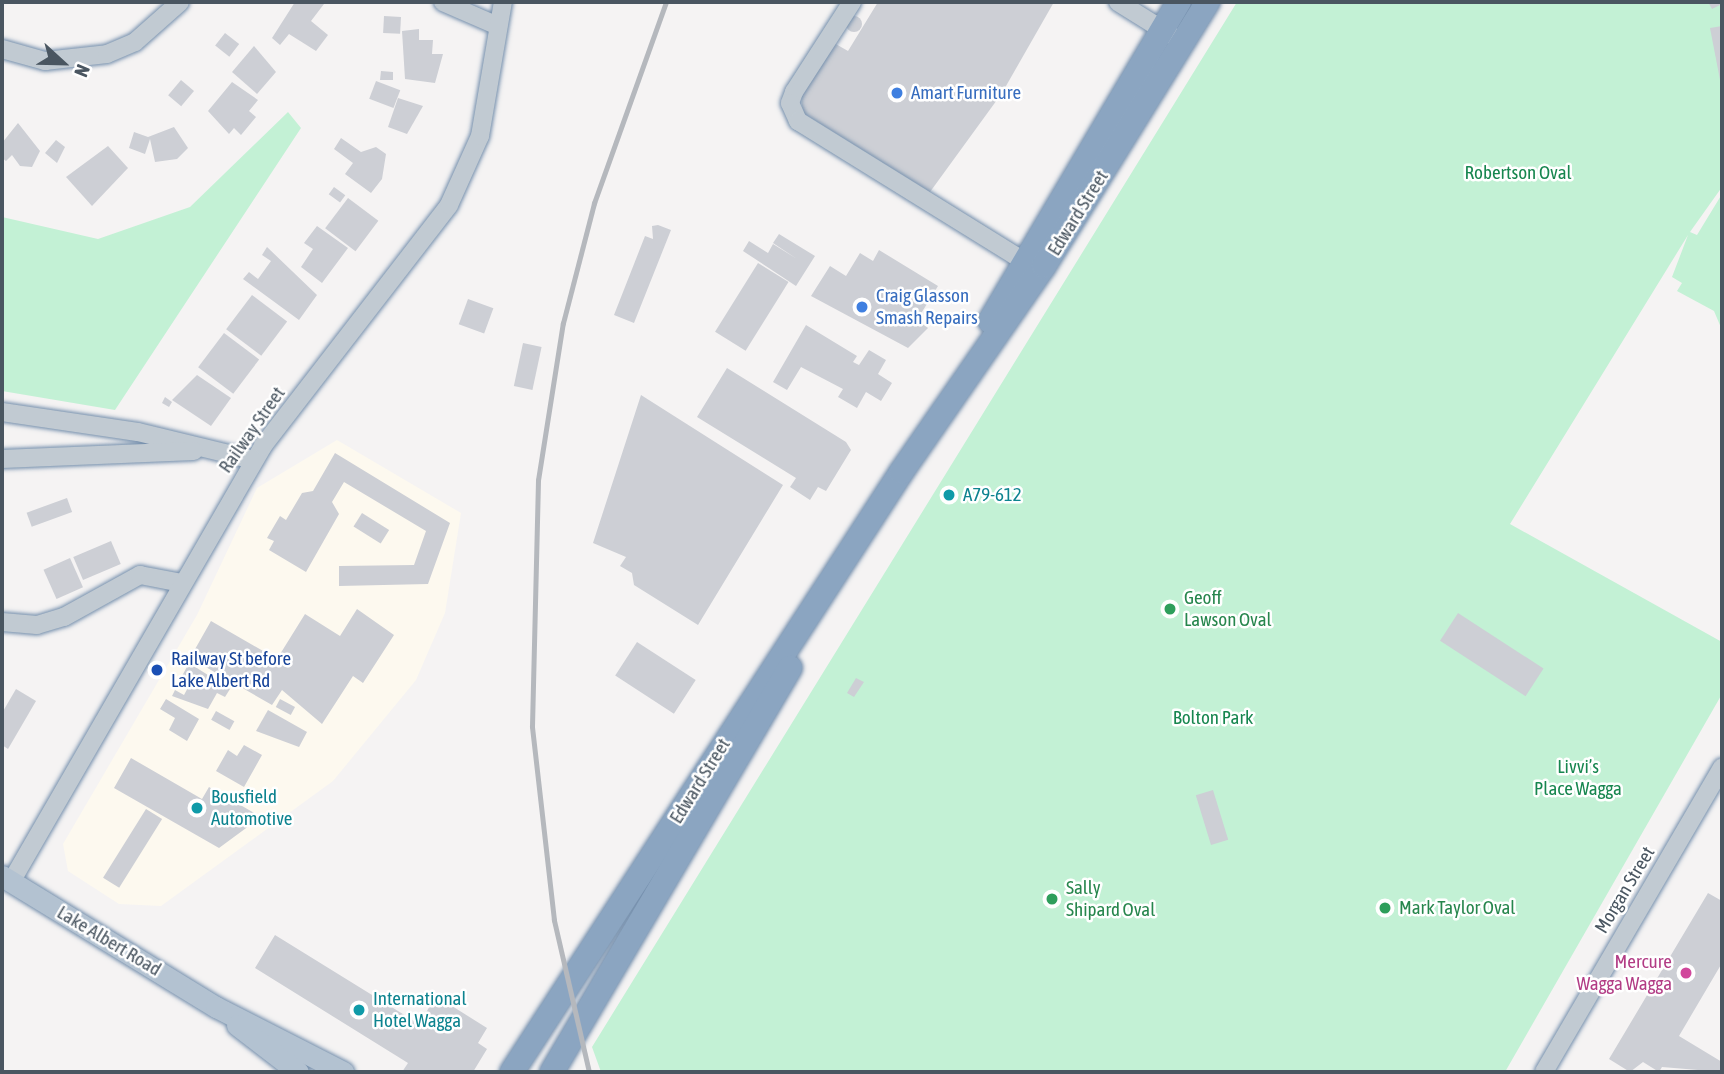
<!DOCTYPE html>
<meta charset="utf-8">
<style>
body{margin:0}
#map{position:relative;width:1724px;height:1074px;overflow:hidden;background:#f5f3f3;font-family:"Asap Condensed",sans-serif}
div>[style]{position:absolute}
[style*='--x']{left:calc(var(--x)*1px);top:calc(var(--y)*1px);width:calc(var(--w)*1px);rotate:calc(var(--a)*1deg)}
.commercial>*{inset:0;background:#fdf9ef}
.green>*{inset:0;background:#c3f1d5}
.building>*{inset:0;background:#cdcfd5;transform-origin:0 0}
.round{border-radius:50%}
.roads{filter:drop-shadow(0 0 2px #7690ad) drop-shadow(0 0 2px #7690ad)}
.minor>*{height:18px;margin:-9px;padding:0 9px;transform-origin:9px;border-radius:9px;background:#c1cad2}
.major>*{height:21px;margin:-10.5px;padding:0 10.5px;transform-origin:10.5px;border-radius:10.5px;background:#b3c2d1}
.highway>*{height:24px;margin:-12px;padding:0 12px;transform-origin:12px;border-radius:12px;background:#8ba5c1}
.rail>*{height:5px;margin:-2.5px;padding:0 2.5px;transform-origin:2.5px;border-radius:2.5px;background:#b5b8bd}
.dots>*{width:19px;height:19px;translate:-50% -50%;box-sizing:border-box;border:4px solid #fff;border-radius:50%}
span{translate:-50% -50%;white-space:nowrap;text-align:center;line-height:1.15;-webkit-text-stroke:5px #fff;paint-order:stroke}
.shop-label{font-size:19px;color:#366cbe}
.left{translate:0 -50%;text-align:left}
.park-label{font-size:19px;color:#17864f}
.street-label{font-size:19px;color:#4a5661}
.culture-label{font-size:19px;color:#0d838f}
.leisure-label{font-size:19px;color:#27864d}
.transit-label{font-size:19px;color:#164399}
.hotel-label{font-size:19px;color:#b23c85}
.right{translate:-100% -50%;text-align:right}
.frame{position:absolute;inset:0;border:4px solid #4a5661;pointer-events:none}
.north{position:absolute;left:28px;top:28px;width:70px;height:70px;-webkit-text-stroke:5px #fff;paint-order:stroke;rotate:112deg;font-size:19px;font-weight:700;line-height:28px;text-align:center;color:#4a5661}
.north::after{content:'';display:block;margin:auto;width:24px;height:32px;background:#4a5661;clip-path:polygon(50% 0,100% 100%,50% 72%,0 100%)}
</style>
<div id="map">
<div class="commercial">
<div style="clip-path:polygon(337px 440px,461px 513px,445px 613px,416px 680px,333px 781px,161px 906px,119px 904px,68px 871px,63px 844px,197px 615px,257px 488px)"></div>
</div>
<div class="green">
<div style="clip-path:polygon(1237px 2px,1722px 2px,1722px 187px,1690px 232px,1697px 235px,1722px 194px,1722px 330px,1714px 311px,1677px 291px,1682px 283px,1672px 277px,1688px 235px,1510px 524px,1722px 642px,1722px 694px,1505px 1072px,601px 1072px,592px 1047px)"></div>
<div style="clip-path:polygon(288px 112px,301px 128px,115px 410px,2px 391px,2px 217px,98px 239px,190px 207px)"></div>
</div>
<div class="building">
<div style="clip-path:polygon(295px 2px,324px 4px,311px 21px,328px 35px,316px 51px,289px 34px,280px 45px,272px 38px)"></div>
<div style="clip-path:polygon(878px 2px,1054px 2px,1002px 93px,930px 192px,803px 113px,801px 97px,834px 43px,848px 51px)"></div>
<div style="clip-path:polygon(1708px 2px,1722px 2px,1722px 4px,1712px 9px)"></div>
<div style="left:384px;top:16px;width:17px;height:17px;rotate:3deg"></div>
<div class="round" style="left:846px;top:16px;width:16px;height:16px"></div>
<div style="clip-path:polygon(1722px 26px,1722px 85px,1721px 85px,1710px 28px)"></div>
<div style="clip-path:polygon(419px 29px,419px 40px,433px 40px,432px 54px,443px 54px,435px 83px,405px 79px,402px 31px)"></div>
<div style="left:225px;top:33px;width:18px;height:16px;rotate:38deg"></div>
<div style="clip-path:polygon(254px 46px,276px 72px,257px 94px,232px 72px)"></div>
<div style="clip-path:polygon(381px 71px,393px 72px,393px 80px,380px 80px)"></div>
<div style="left:181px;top:80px;width:17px;height:20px;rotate:40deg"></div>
<div style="left:376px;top:81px;width:26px;height:19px;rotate:21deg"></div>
<div style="clip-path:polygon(232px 82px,258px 100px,249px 111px,256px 117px,241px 135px,234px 128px,229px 134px,208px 111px)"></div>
<div style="clip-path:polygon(398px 98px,423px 106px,407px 134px,388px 127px)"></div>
<div style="clip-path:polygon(18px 123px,40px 151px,32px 167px,20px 166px,12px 155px,6px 161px,2px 158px,2px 143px)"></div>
<div style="clip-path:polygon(174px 127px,188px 148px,177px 159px,155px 162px,150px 139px,145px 154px,129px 148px,134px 132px,148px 137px)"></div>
<div style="clip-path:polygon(341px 138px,361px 152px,376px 147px,386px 154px,382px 179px,371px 193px,345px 174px,353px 163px,334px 149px)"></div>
<div style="clip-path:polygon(56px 140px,65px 147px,57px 163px,45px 153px)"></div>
<div style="clip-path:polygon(108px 146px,128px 168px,92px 206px,66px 177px)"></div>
<div style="left:334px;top:187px;width:14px;height:9px;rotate:36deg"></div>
<div style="left:348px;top:198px;width:38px;height:38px;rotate:37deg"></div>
<div style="clip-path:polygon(658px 225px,671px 230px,634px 323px,614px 315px,645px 236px,653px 239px,652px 226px)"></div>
<div style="clip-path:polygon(317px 226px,348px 248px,322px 283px,301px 267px,313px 249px,304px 243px)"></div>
<div style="clip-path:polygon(779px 234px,815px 256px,796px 286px,743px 251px,749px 241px,768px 253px,773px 244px,797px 259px,773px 243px)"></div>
<div style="clip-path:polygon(267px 247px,317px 295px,299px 320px,243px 279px,249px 272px,258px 279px,271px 261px,262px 255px)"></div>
<div style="clip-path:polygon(879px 250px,938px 286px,917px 320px,928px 328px,908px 348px,811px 296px,830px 266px,846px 276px,860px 253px,873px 261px)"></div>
<div style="left:758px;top:263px;width:36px;height:81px;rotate:32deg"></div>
<div style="left:252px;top:295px;width:44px;height:43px;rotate:37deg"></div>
<div style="left:468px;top:299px;width:27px;height:27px;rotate:20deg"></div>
<div style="clip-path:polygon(806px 325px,857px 356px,853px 362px,859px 365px,869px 350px,886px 360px,878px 374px,892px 383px,881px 401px,866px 392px,857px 408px,838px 397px,843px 389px,801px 367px,787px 390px,773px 382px)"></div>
<div style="left:224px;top:333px;width:44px;height:43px;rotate:37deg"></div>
<div style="left:523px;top:343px;width:19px;height:44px;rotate:12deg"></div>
<div style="clip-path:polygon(727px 368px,846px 442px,851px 450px,826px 491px,818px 487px,810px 500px,790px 487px,796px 478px,697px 417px)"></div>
<div style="clip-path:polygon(197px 375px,231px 398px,211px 426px,172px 400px)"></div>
<div style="clip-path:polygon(641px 395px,783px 485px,698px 625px,634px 585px,632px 573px,620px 566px,626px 557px,593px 543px)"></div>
<div style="clip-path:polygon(165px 397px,172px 402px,169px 407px,162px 403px)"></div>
<div style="clip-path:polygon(335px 453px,450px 523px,428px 584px,339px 586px,339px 566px,414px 565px,426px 531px,344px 482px,332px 502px,339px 514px,306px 572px,269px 550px,274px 541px,267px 538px,280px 516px,286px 520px,302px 493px,313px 491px)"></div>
<div style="left:67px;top:498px;width:15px;height:43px;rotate:70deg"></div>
<div style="left:362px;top:513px;width:32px;height:16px;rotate:32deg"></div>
<div style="left:111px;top:541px;width:25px;height:41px;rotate:67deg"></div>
<div style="left:70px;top:558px;width:32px;height:29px;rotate:66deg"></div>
<div style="clip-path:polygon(357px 609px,394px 635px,363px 683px,353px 676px,322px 724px,282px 690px,272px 705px,190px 658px,211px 621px,277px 659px,305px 614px,340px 636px)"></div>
<div style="left:1458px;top:613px;width:102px;height:33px;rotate:33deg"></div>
<div style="left:637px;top:642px;width:70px;height:40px;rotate:33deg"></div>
<div style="clip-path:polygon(189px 663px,230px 689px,225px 697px,217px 693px,208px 709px,172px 696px,175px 690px,184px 695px,191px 682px,182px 676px)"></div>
<div style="clip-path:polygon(856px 678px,864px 682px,854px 697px,847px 693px)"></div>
<div style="clip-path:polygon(16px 689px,36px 701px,8px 749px,2px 745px,2px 713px)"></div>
<div style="clip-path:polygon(166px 699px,199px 719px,187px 741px,169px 730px,175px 718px,160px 709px)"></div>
<div style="left:280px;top:699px;width:17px;height:9px;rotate:28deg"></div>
<div style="clip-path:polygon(268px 710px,307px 732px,299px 747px,256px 731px)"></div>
<div style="left:216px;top:711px;width:21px;height:10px;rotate:29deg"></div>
<div style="clip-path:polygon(244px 745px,262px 755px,244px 787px,216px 771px,228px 750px,237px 756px)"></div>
<div style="clip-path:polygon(131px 758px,202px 799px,209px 787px,261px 817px,219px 848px,114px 788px)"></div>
<div style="left:1213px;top:790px;width:52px;height:18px;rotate:73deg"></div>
<div style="left:146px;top:809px;width:19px;height:81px;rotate:32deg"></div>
<div style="clip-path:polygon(1708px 893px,1722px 901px,1722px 963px,1679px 1036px,1722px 1062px,1722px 1072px,1662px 1067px,1659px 1072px,1643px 1062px,1630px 1072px,1609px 1059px)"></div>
<div style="clip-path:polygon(275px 935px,419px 1024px,436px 996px,487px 1028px,478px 1043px,487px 1049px,473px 1072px,402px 1072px,408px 1063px,255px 968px)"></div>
</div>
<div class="roads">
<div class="minor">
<div style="--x:443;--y:2;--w:60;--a:23.6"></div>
<div style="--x:852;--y:2;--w:107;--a:122.8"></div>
<div style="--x:794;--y:92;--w:12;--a:110"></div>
<div style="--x:790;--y:103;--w:20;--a:66"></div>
<div style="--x:798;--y:121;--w:264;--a:31.8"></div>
<div style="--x:1118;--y:2;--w:62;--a:31.9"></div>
<div style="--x:2;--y:49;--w:45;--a:15.6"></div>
<div style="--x:45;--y:61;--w:62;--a:-6.4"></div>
<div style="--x:107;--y:54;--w:30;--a:-23"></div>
<div style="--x:135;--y:42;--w:60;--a:-41.6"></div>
<div style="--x:2;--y:412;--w:137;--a:8.4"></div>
<div style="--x:138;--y:432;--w:119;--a:13.6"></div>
<div style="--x:2;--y:459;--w:192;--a:-2.4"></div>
<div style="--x:2;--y:622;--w:35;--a:5"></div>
<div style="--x:37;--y:625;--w:28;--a:-17"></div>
<div style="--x:64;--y:617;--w:87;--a:-28.9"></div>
<div style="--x:140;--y:575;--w:43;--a:10.8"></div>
<div style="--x:11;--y:882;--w:504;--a:-59.97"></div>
<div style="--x:263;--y:446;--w:304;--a:-52.3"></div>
<div style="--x:449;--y:205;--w:76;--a:-65.8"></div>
<div style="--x:480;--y:136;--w:136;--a:-80.3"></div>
<div style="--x:1544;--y:1072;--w:353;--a:-59.7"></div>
</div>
<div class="major">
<div style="--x:2;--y:876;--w:251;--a:31.5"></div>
<div style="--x:216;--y:1007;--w:143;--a:27.1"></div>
<div style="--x:237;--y:1025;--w:77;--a:37.6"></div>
</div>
<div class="highway">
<div style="--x:990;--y:321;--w:371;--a:-59.4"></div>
<div style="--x:512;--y:1072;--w:716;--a:-57.02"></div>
<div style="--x:902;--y:471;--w:249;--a:-55.3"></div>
<div style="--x:1044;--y:266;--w:311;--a:-58.2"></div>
<div style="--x:552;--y:1072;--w:469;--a:-59.5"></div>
</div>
</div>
<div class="rail">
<div style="--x:589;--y:1072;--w:156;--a:-103"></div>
<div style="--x:554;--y:920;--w:195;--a:-96.5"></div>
<div style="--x:532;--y:726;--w:246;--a:-88.6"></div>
<div style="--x:538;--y:480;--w:159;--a:-81"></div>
<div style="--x:563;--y:323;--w:124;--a:-75.5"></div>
<div style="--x:594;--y:203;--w:214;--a:-70.3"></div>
</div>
<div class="dots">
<div style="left:897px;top:93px;background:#3f7fe0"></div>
<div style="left:862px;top:307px;background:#3f7fe0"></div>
<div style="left:949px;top:495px;background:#0f9aa8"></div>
<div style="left:1170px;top:609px;background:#2e9e5b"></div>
<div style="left:157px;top:670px;background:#1a4fb4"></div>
<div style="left:197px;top:808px;background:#0f9aa8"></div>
<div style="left:1052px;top:899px;background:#2e9e5b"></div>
<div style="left:1385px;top:908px;background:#2e9e5b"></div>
<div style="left:1686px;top:973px;background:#d1479c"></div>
<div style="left:359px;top:1010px;background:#0f9aa8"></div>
</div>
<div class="shop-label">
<span class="left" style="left:911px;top:93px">Amart Furniture</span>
<span class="left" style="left:876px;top:307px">Craig Glasson<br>Smash Repairs</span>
</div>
<div class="park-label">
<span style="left:1518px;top:173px">Robertson Oval</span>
<span style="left:1213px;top:718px">Bolton Park</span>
<span style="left:1578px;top:778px">Livvi’s<br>Place Wagga</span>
</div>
<div class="street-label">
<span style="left:1078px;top:213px;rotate:-58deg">Edward Street</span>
<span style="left:252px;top:430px;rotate:-55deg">Railway Street</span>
<span style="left:700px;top:781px;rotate:-58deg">Edward Street</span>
<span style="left:1625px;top:890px;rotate:-59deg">Morgan Street</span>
<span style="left:109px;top:941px;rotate:31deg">Lake Albert Road</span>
</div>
<div class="culture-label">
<span class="left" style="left:963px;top:495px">A79-612</span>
<span class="left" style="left:211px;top:808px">Bousfield<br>Automotive</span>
<span class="left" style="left:373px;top:1010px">International<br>Hotel Wagga</span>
</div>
<div class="leisure-label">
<span class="left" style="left:1184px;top:609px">Geoff<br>Lawson Oval</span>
<span class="left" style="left:1066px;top:899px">Sally<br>Shipard Oval</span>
<span class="left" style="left:1399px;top:908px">Mark Taylor Oval</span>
</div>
<div class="transit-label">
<span class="left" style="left:171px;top:670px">Railway St before<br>Lake Albert Rd</span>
</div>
<div class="hotel-label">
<span class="right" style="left:1672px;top:973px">Mercure<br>Wagga Wagga</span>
</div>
<div class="frame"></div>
<div class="north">N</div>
</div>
